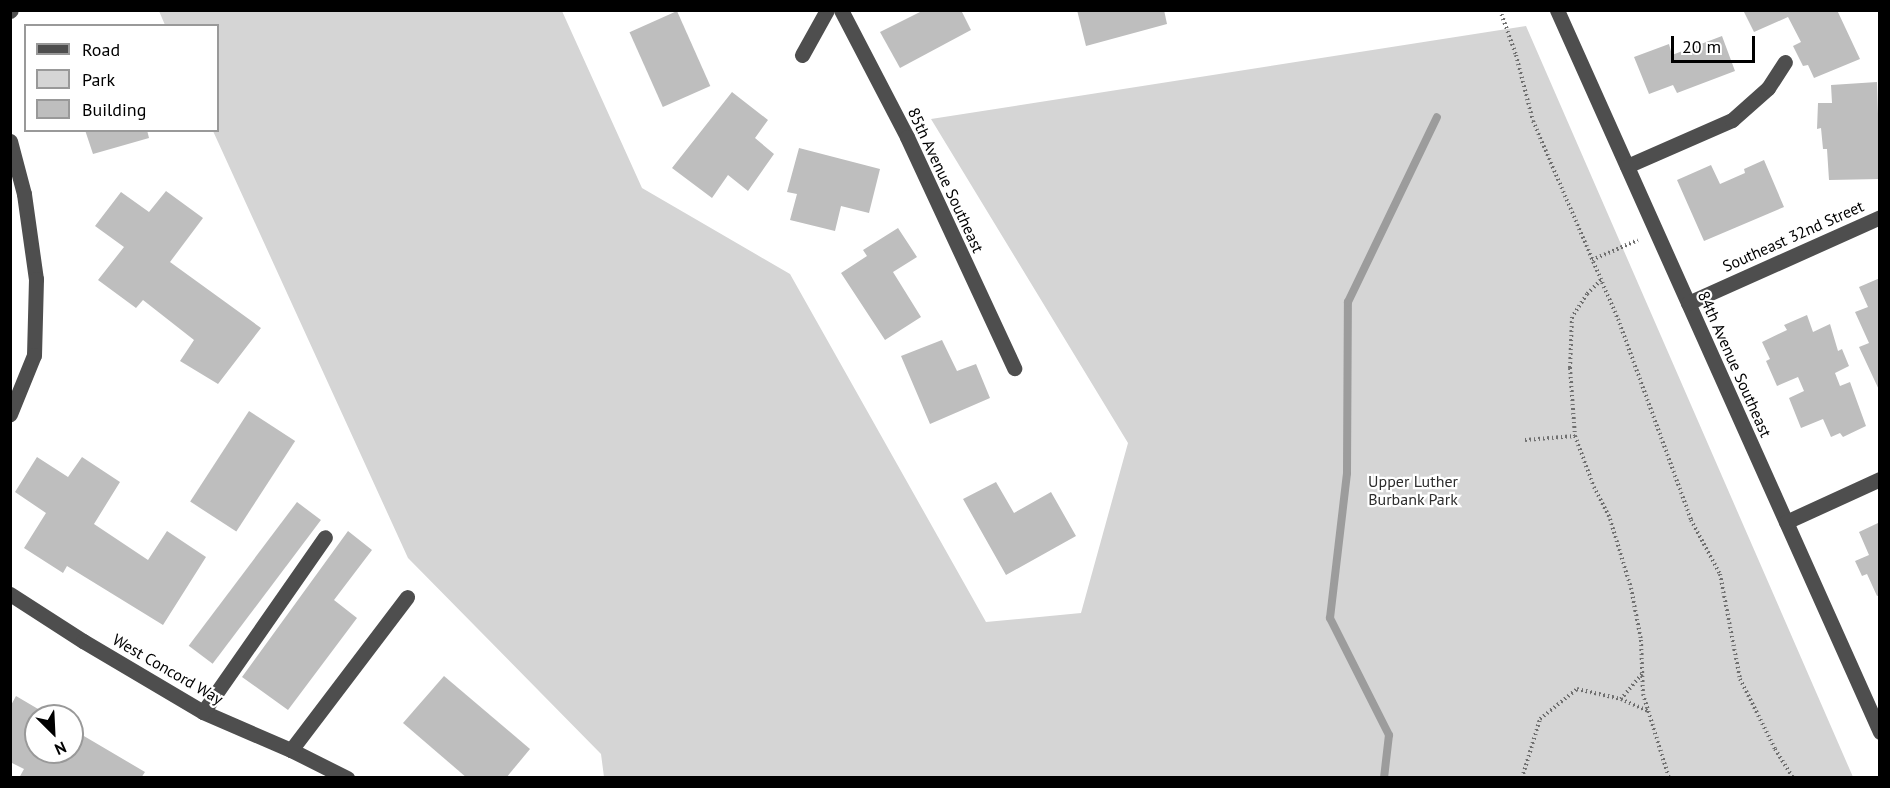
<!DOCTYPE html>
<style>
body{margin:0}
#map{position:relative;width:1890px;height:788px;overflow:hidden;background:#fff;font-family:"PT Sans",sans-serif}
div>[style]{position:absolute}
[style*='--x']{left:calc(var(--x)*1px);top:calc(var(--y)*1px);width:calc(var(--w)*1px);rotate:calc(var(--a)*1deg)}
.green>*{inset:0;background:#d5d5d5}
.stream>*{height:8px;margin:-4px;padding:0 4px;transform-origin:4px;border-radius:4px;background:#9c9c9c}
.building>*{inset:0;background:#bebebe;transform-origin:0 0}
.path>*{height:4px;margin-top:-2px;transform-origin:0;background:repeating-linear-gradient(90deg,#707070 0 1.5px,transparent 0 4.5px)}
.minor>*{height:15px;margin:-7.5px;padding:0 7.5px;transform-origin:7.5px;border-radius:7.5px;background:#4e4e4e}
span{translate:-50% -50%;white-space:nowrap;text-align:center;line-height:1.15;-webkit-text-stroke:4.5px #fff;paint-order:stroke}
.street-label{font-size:16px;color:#000}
.park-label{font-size:16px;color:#2c2c2c}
.frame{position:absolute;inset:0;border:12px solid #000;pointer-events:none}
.legend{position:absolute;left:24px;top:24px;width:195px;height:108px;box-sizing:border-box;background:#fff;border:2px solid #999;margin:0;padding:8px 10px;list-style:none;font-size:18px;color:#000}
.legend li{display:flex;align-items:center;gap:12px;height:30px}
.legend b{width:30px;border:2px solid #999}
.north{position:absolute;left:24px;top:704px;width:60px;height:60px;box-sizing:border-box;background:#fff;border:2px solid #999;border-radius:50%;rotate:156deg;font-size:16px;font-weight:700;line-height:24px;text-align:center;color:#000}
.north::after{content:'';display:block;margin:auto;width:21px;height:27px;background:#000;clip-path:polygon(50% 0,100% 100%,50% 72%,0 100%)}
.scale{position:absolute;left:1671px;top:36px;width:84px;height:27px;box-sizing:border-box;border:3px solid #000;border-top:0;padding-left:8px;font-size:18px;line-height:21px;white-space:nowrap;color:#000;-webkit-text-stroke:4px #fff;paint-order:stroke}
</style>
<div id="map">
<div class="green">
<div style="clip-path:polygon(159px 11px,562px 11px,642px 188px,790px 274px,986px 622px,1081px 613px,1128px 443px,931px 119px,1526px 26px,1853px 777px,604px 777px,601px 754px,408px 558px,213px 131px,218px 130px,218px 26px,165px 25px)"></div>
</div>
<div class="stream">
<div style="--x:1384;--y:778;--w:43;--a:-83.4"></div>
<div style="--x:1389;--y:735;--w:131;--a:-116.8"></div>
<div style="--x:1330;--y:618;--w:146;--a:-83.3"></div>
<div style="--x:1347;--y:473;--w:171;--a:-89.7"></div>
<div style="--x:1348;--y:302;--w:205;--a:-64.3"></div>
</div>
<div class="building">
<div style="clip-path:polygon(924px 10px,961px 10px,971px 30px,900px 68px,880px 32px)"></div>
<div style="clip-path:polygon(1077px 10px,1164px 10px,1167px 24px,1086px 46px)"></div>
<div style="clip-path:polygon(1743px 10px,1837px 10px,1860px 59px,1814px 78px,1808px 65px,1803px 66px,1793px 46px,1801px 42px,1788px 17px,1754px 32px)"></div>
<div style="left:677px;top:11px;width:82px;height:52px;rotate:66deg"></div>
<div style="clip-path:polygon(1722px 36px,1735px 71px,1677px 93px,1673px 85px,1649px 94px,1634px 57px,1669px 44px,1672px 55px)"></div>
<div style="clip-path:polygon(1877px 82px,1880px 179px,1829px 180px,1827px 149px,1823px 149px,1821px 128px,1817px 129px,1818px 103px,1832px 103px,1831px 85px)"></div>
<div style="clip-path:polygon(732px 92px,768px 120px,755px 138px,774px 154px,748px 191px,728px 175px,712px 198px,672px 168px)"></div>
<div style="clip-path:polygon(85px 130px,147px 130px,149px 138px,93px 154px)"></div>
<div style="clip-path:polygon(799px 148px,880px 169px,869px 213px,841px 206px,835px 231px,790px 220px,797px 194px,787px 192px)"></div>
<div style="clip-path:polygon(1764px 160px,1784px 207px,1704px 241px,1677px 180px,1711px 165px,1720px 184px,1745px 173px,1744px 169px)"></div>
<div style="clip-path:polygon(166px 191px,203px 218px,170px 262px,261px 328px,218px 384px,180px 361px,194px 340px,143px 300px,136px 308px,98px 280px,124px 247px,95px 226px,121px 192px,149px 212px)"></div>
<div style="clip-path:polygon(898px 228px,917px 257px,893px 272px,921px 317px,885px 340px,841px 273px,867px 256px,863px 250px)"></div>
<div style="clip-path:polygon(1880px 278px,1880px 392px,1859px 347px,1869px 343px,1855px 312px,1868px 307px,1859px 287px)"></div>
<div style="clip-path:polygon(1807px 315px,1813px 332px,1830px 324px,1838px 351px,1842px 349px,1849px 366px,1835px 373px,1840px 386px,1850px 382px,1866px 426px,1843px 437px,1840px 433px,1831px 437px,1823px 419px,1801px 428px,1789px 398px,1804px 391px,1798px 377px,1777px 386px,1766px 361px,1770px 359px,1762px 342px,1787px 330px,1784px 325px)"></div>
<div style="clip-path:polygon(942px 340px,957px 371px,976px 364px,990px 398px,930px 424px,901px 356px)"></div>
<div style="left:249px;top:411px;width:55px;height:108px;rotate:33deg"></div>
<div style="clip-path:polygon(37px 457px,68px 477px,82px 457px,120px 482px,94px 524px,148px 560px,167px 531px,206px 557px,163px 625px,67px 566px,63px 573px,24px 548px,46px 513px,15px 492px)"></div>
<div style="clip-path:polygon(996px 482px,1014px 513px,1051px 492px,1076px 536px,1006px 575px,963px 499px)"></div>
<div style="left:297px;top:502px;width:30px;height:180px;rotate:37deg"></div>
<div style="clip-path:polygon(1878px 523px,1880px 595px,1877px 596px,1867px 574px,1862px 576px,1855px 561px,1869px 555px,1859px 532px)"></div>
<div style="clip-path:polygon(348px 531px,372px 550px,334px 600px,357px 618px,288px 710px,242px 677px)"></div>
<div style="clip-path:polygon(444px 676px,530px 749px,506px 778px,467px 778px,403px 723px)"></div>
<div style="clip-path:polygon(16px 696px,50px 716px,36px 716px,36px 752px,72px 752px,72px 729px,145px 772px,141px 778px,19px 778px,24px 769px,10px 762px,10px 707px)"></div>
</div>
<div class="path">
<div style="--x:1500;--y:10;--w:48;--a:70.4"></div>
<div style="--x:1516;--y:55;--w:68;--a:75.6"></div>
<div style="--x:1533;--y:121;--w:215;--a:66.8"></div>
<div style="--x:1618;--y:319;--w:214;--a:70"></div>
<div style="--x:1691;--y:520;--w:61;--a:61.8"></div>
<div style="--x:1720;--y:574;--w:107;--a:79.2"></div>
<div style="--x:1740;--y:679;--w:78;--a:63.4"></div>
<div style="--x:1775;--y:749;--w:34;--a:58"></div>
<div style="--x:1592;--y:260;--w:50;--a:-23.5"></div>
<div style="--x:1601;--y:280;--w:20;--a:135"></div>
<div style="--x:1587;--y:294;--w:27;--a:123"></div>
<div style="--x:1572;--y:317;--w:51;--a:92.2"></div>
<div style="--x:1570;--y:368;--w:68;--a:85.8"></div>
<div style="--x:1575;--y:436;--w:54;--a:69.6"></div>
<div style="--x:1594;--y:487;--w:36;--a:63"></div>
<div style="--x:1610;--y:519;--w:72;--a:73.1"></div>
<div style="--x:1631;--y:588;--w:53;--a:79.1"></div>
<div style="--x:1641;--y:640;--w:54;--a:87.9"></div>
<div style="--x:1643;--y:694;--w:88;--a:72.8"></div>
<div style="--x:1525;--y:440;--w:50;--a:-4.6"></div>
<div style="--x:1642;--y:674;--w:33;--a:130"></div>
<div style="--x:1621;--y:699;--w:30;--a:24"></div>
<div style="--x:1522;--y:778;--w:62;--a:-73"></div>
<div style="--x:1540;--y:719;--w:48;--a:-39"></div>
<div style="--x:1577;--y:689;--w:45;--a:12.8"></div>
</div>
<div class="minor">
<div style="--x:841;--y:10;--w:143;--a:62.5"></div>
<div style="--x:907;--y:137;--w:255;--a:65.1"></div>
<div style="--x:1557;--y:10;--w:791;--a:65.9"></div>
<div style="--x:10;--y:11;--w:1;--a:-45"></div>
<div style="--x:802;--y:55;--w:51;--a:-60.9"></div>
<div style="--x:10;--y:141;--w:55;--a:75.2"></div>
<div style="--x:24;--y:194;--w:86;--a:82"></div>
<div style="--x:36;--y:279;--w:76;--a:91.5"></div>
<div style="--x:34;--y:355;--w:64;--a:112.1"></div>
<div style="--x:1627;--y:166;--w:115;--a:-23.7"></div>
<div style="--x:1732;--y:120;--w:48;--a:-41.6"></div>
<div style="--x:1768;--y:88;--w:31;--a:-57"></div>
<div style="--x:1688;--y:303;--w:210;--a:-24.1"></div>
<div style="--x:1786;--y:522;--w:103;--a:-24.6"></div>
<div style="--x:10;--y:594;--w:87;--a:32.8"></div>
<div style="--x:83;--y:641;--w:139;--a:30.6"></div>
<div style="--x:203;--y:712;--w:96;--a:23.4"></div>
<div style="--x:291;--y:750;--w:63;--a:26.6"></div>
<div style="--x:203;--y:712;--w:213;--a:-55.1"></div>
<div style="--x:291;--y:750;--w:192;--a:-52.8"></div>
</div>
<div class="street-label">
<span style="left:946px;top:180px;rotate:65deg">85th Avenue Southeast</span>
<span style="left:1793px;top:236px;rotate:-24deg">Southeast 32nd Street</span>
<span style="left:1735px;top:364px;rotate:66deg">84th Avenue Southeast</span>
<span style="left:168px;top:669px;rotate:30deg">West Concord Way</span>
</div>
<div class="park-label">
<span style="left:1413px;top:490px">Upper Luther<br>Burbank Park</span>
</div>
<div class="frame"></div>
<ul class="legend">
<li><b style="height:8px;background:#4e4e4e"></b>Road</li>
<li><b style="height:16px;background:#d5d5d5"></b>Park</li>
<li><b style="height:16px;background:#bebebe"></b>Building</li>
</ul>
<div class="north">N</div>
<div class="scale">20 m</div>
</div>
